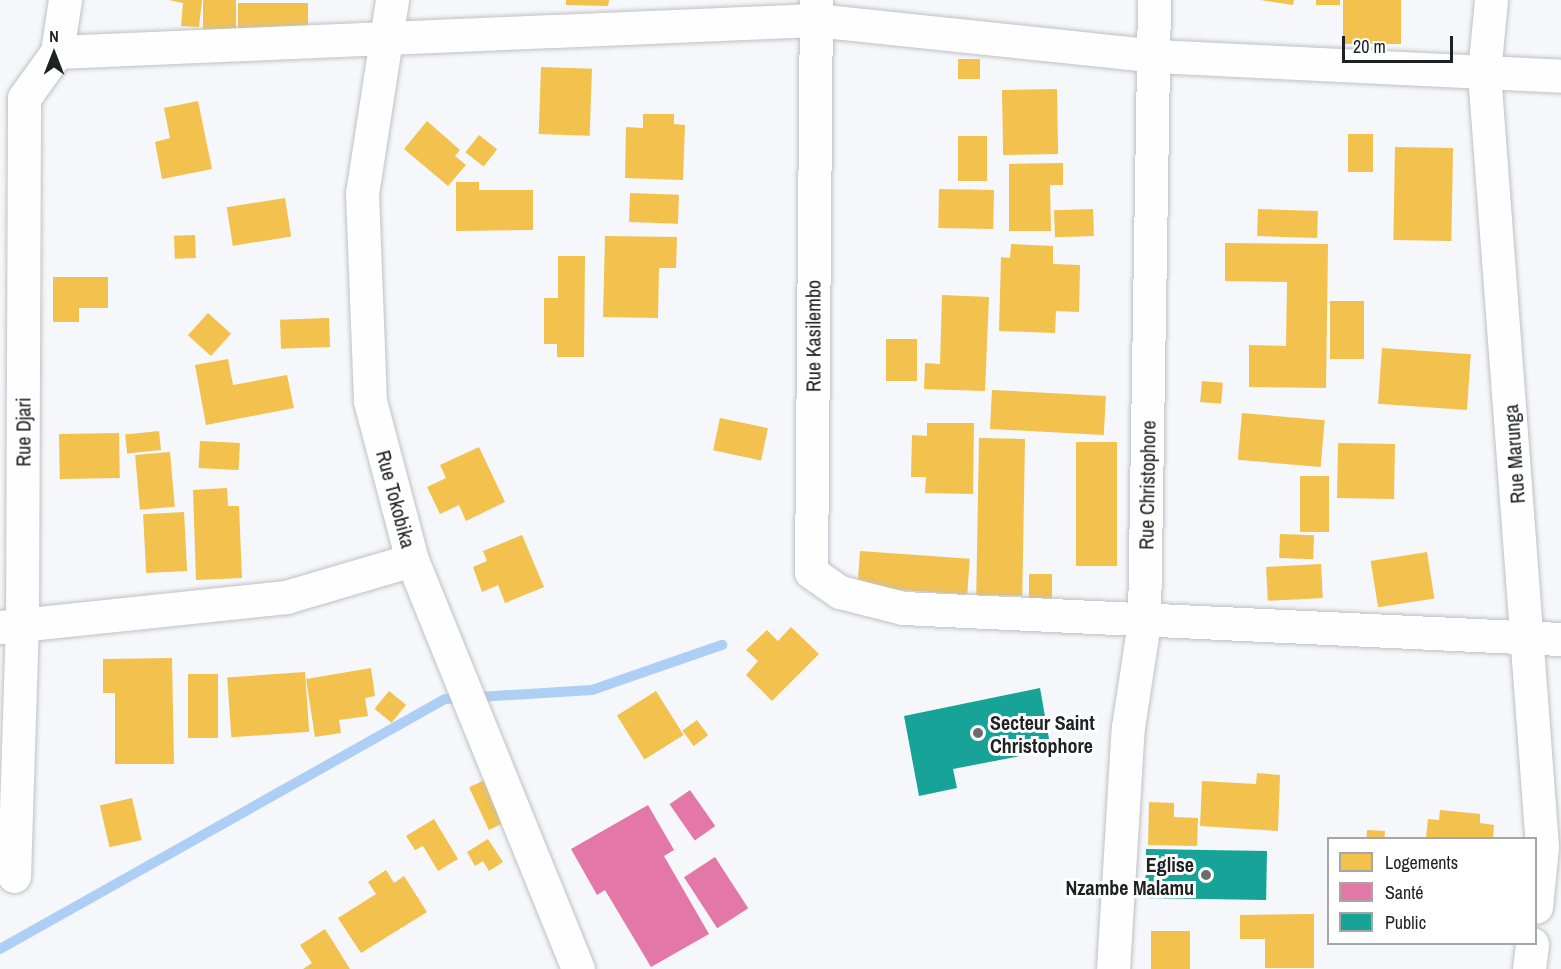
<!DOCTYPE html>
<meta charset="utf-8">
<style>
body{margin:0}
#map{position:relative;width:1561px;height:969px;overflow:hidden;background:#f5f7fa;font-family:"Archivo Narrow",sans-serif}
div>[style]{position:absolute}
[style*='--x']{left:calc(var(--x)*1px);top:calc(var(--y)*1px);width:calc(var(--w)*1px);rotate:calc(var(--a)*1deg)}
.homes>*{inset:0;background:#f2c14e;transform-origin:0 0}
.health>*{inset:0;background:#e377a8;transform-origin:0 0}
.public>*{inset:0;background:#17a398;transform-origin:0 0}
.stream>*{height:10px;margin:-5px;padding:0 5px;transform-origin:5px;border-radius:5px;background:#adcff5}
.roads{filter:drop-shadow(0 0 2px #c0c1c4) drop-shadow(0 0 2px #c0c1c4)}
.minor>*{height:33px;margin:-16.5px;padding:0 16.5px;transform-origin:16.5px;border-radius:16.5px;background:#fefefe}
.dots>*{width:16px;height:16px;translate:-50% -50%;box-sizing:border-box;border:3px solid #fff;border-radius:50%}
span{translate:-50% -50%;white-space:nowrap;text-align:center;line-height:1.15;-webkit-text-stroke:6px #fff;paint-order:stroke}
.street-label{font-size:20px;color:#202123}
.poi-label{font-size:20px;color:#202123;font-weight:700}
.left{translate:0 -50%;text-align:left}
.right{translate:-100% -50%;text-align:right}
.legend{position:absolute;left:1327px;top:837px;width:210px;height:108px;box-sizing:border-box;background:#fff;border:2px solid #a6a6a7;margin:0;padding:8px 10px;list-style:none;font-size:18px;color:#202123}
.legend li{display:flex;align-items:center;gap:12px;height:30px}
.legend b{width:30px;border:2px solid #a6a6a7}
.north{position:absolute;left:24px;top:24px;width:60px;height:60px;-webkit-text-stroke:4px #fff;paint-order:stroke;rotate:0deg;font-size:16px;font-weight:700;line-height:24px;text-align:center;color:#202123}
.north::after{content:'';display:block;margin:auto;width:21px;height:27px;background:#202123;clip-path:polygon(50% 0,100% 100%,50% 72%,0 100%)}
.scale{position:absolute;left:1342px;top:36px;width:111px;height:27px;box-sizing:border-box;border:3px solid #202123;border-top:0;padding-left:8px;font-size:18px;line-height:21px;white-space:nowrap;color:#202123;-webkit-text-stroke:4px #fff;paint-order:stroke}
</style>
<div id="map">
<div class="homes">
<div style="clip-path:polygon(169px 0,202px 0,199px 27px,181px 26px,183px 3px)"></div>
<div style="left:203px;top:0;width:33px;height:33px"></div>
<div style="clip-path:polygon(566px 0,609px 0,608px 6px,566px 5px)"></div>
<div style="clip-path:polygon(1260px 0,1294px 0,1293px 5px)"></div>
<div style="left:1316px;top:0;width:24px;height:5px"></div>
<div style="left:1343px;top:0;width:58px;height:44px"></div>
<div style="left:308px;top:3px;width:26px;height:70px;rotate:90deg"></div>
<div style="left:980px;top:59px;width:20px;height:22px;rotate:90deg"></div>
<div style="left:541px;top:67px;width:51px;height:67px;rotate:2deg"></div>
<div style="left:1057px;top:89px;width:65px;height:55px;rotate:89deg"></div>
<div style="clip-path:polygon(198px 101px,212px 169px,162px 179px,155px 142px,170px 138px,164px 108px)"></div>
<div style="clip-path:polygon(643px 114px,674px 114px,674px 124px,685px 125px,683px 180px,625px 178px,626px 127px,643px 128px)"></div>
<div style="clip-path:polygon(427px 121px,460px 150px,455px 156px,466px 165px,448px 186px,404px 149px)"></div>
<div style="left:1348px;top:134px;width:25px;height:38px"></div>
<div style="left:479px;top:135px;width:23px;height:22px;rotate:38deg"></div>
<div style="left:958px;top:136px;width:29px;height:45px"></div>
<div style="left:1395px;top:147px;width:58px;height:93px;rotate:1deg"></div>
<div style="clip-path:polygon(1063px 163px,1063px 185px,1050px 185px,1051px 231px,1009px 231px,1009px 164px)"></div>
<div style="clip-path:polygon(456px 182px,479px 182px,479px 190px,533px 190px,533px 230px,456px 231px)"></div>
<div style="left:939px;top:189px;width:55px;height:39px;rotate:1deg"></div>
<div style="left:630px;top:193px;width:49px;height:29px;rotate:2deg"></div>
<div style="left:285px;top:198px;width:39px;height:59px;rotate:81deg"></div>
<div style="left:1093px;top:209px;width:27px;height:39px;rotate:88deg"></div>
<div style="left:1258px;top:209px;width:60px;height:27px;rotate:2deg"></div>
<div style="left:195px;top:235px;width:23px;height:21px;rotate:88deg"></div>
<div style="clip-path:polygon(605px 236px,677px 237px,676px 268px,659px 268px,658px 318px,603px 317px)"></div>
<div style="clip-path:polygon(1225px 243px,1328px 244px,1326px 388px,1249px 387px,1249px 345px,1286px 346px,1287px 282px,1225px 281px)"></div>
<div style="clip-path:polygon(1011px 244px,1053px 246px,1053px 264px,1080px 265px,1079px 312px,1056px 311px,1055px 333px,999px 331px,1001px 257px,1010px 258px)"></div>
<div style="clip-path:polygon(558px 256px,585px 256px,584px 357px,557px 357px,557px 344px,544px 344px,544px 298px,558px 298px)"></div>
<div style="clip-path:polygon(53px 277px,108px 277px,108px 308px,79px 308px,79px 322px,53px 322px)"></div>
<div style="clip-path:polygon(942px 295px,989px 297px,985px 391px,924px 389px,925px 363px,940px 364px)"></div>
<div style="left:1330px;top:301px;width:34px;height:58px"></div>
<div style="left:208px;top:313px;width:31px;height:30px;rotate:42deg"></div>
<div style="left:329px;top:318px;width:29px;height:49px;rotate:88deg"></div>
<div style="left:886px;top:339px;width:31px;height:42px"></div>
<div style="left:1382px;top:348px;width:89px;height:56px;rotate:4deg"></div>
<div style="clip-path:polygon(228px 359px,233px 385px,287px 375px,294px 408px,206px 425px,195px 365px)"></div>
<div style="left:1202px;top:381px;width:21px;height:21px;rotate:5deg"></div>
<div style="left:992px;top:390px;width:114px;height:39px;rotate:3deg"></div>
<div style="left:1242px;top:413px;width:83px;height:47px;rotate:5deg"></div>
<div style="left:720px;top:418px;width:49px;height:33px;rotate:12deg"></div>
<div style="clip-path:polygon(927px 423px,974px 423px,973px 494px,925px 493px,926px 477px,911px 477px,912px 435px,927px 436px)"></div>
<div style="left:159px;top:431px;width:19px;height:34px;rotate:84deg"></div>
<div style="left:119px;top:433px;width:45px;height:60px;rotate:89deg"></div>
<div style="left:979px;top:438px;width:46px;height:157px;rotate:1deg"></div>
<div style="left:200px;top:441px;width:40px;height:27px;rotate:3deg"></div>
<div style="left:1076px;top:442px;width:41px;height:124px"></div>
<div style="left:1338px;top:443px;width:57px;height:55px;rotate:1deg"></div>
<div style="clip-path:polygon(479px 447px,505px 502px,466px 521px,459px 505px,440px 514px,427px 487px,446px 478px,440px 465px)"></div>
<div style="left:170px;top:452px;width:55px;height:35px;rotate:85deg"></div>
<div style="left:1300px;top:476px;width:29px;height:56px"></div>
<div style="clip-path:polygon(227px 488px,228px 506px,239px 506px,242px 578px,196px 580px,193px 490px)"></div>
<div style="left:184px;top:512px;width:59px;height:41px;rotate:87deg"></div>
<div style="left:1280px;top:534px;width:34px;height:24px;rotate:2deg"></div>
<div style="clip-path:polygon(522px 535px,544px 587px,505px 603px,498px 585px,482px 592px,473px 567px,487px 561px,483px 551px)"></div>
<div style="left:860px;top:551px;width:110px;height:36px;rotate:4deg"></div>
<div style="left:1427px;top:552px;width:47px;height:57px;rotate:81deg"></div>
<div style="left:1321px;top:564px;width:34px;height:55px;rotate:87deg"></div>
<div style="left:1029px;top:574px;width:23px;height:24px"></div>
<div style="clip-path:polygon(791px 627px,819px 654px,772px 701px,746px 675px,758px 661px,746px 650px,767px 630px,778px 641px)"></div>
<div style="clip-path:polygon(172px 658px,174px 764px,115px 764px,115px 693px,103px 693px,103px 659px)"></div>
<div style="clip-path:polygon(371px 668px,375px 696px,365px 698px,368px 716px,339px 720px,341px 733px,315px 737px,306px 679px)"></div>
<div style="left:305px;top:672px;width:60px;height:78px;rotate:86deg"></div>
<div style="left:188px;top:674px;width:30px;height:64px"></div>
<div style="left:389px;top:691px;width:22px;height:23px;rotate:39deg"></div>
<div style="left:656px;top:691px;width:52px;height:46px;rotate:58deg"></div>
<div style="left:697px;top:720px;width:19px;height:18px;rotate:54deg"></div>
<div style="clip-path:polygon(1257px 773px,1280px 775px,1278px 831px,1200px 826px,1202px 781px,1256px 784px)"></div>
<div style="left:489px;top:778px;width:47px;height:22px;rotate:65deg"></div>
<div style="left:132px;top:798px;width:43px;height:33px;rotate:77deg"></div>
<div style="clip-path:polygon(1149px 802px,1174px 803px,1174px 817px,1198px 818px,1197px 846px,1148px 845px)"></div>
<div style="clip-path:polygon(1440px 810px,1480px 814px,1480px 823px,1494px 825px,1493px 838px,1426px 838px,1428px 819px,1439px 820px)"></div>
<div style="clip-path:polygon(434px 819px,458px 859px,438px 871px,423px 846px,415px 850px,406px 836px)"></div>
<div style="left:1367px;top:830px;width:18px;height:8px;rotate:3deg"></div>
<div style="clip-path:polygon(488px 839px,503px 862px,489px 871px,483px 861px,475px 866px,467px 852px)"></div>
<div style="clip-path:polygon(386px 870px,394px 883px,404px 876px,427px 912px,361px 953px,338px 918px,376px 894px,368px 882px)"></div>
<div style="clip-path:polygon(1314px 914px,1314px 968px,1265px 968px,1265px 939px,1240px 939px,1240px 915px)"></div>
<div style="clip-path:polygon(325px 929px,350px 969px,303px 969px,312px 963px,300px 945px)"></div>
<div style="left:1151px;top:931px;width:39px;height:38px"></div>
</div>
<div class="health">
<div style="left:690px;top:790px;width:44px;height:25px;rotate:55deg"></div>
<div style="clip-path:polygon(648px 805px,674px 850px,664px 856px,709px 934px,651px 967px,605px 890px,597px 895px,571px 849px)"></div>
<div style="left:715px;top:857px;width:61px;height:37px;rotate:57deg"></div>
</div>
<div class="public">
<div style="clip-path:polygon(1040px 688px,1051px 750px,953px 769px,957px 788px,919px 796px,904px 716px)"></div>
<div style="left:1146px;top:849px;width:121px;height:49px;rotate:1deg"></div>
</div>
<div class="stream">
<div style="--x:0;--y:949;--w:510;--a:-29.33"></div>
<div style="--x:445;--y:699;--w:147;--a:-3.5"></div>
<div style="--x:592;--y:690;--w:138;--a:-19.1"></div>
</div>
<div class="roads">
<div class="minor">
<div style="--x:392;--y:0;--w:195;--a:98.8"></div>
<div style="--x:362;--y:193;--w:208;--a:87.8"></div>
<div style="--x:370;--y:401;--w:164;--a:75.2"></div>
<div style="--x:412;--y:560;--w:441;--a:67.9"></div>
<div style="--x:816;--y:0;--w:572;--a:90.5"></div>
<div style="--x:811;--y:572;--w:35;--a:35"></div>
<div style="--x:840;--y:592;--w:65;--a:14.3"></div>
<div style="--x:903;--y:608;--w:659;--a:2.7"></div>
<div style="--x:1491;--y:0;--w:73;--a:95.5"></div>
<div style="--x:1484;--y:73;--w:776;--a:85.71"></div>
<div style="--x:1542;--y:847;--w:60;--a:95.7"></div>
<div style="--x:57;--y:52;--w:759;--a:-2.42"></div>
<div style="--x:815;--y:20;--w:343;--a:6"></div>
<div style="--x:1156;--y:56;--w:405;--a:2.8"></div>
<div style="--x:1;--y:627;--w:287;--a:-6"></div>
<div style="--x:286;--y:597;--w:131;--a:-16.4"></div>
<div style="--x:14;--y:876;--w:249;--a:-88.2"></div>
<div style="--x:22;--y:627;--w:529;--a:-89.78"></div>
<div style="--x:24;--y:98;--w:57;--a:-54.3"></div>
<div style="--x:57;--y:52;--w:53;--a:-81.3"></div>
<div style="--x:1113;--y:969;--w:242;--a:-86.5"></div>
<div style="--x:1128;--y:727;--w:106;--a:-81.3"></div>
<div style="--x:1144;--y:622;--w:622;--a:-89.08"></div>
<div style="--x:1529;--y:969;--w:25;--a:-83"></div>
</div>
</div>
<div class="dots">
<div style="left:978px;top:733px;background:#6b6c6e"></div>
<div style="left:1206px;top:875px;background:#6b6c6e"></div>
</div>
<div class="street-label">
<span style="left:813px;top:336px;rotate:-90deg">Rue Kasilembo</span>
<span style="left:23px;top:432px;rotate:-90deg">Rue Djari</span>
<span style="left:1514px;top:454px;rotate:-94deg">Rue Marunga</span>
<span style="left:1147px;top:485px;rotate:-89deg">Rue Christophore</span>
<span style="left:396px;top:499px;rotate:75deg">Rue Tokobika</span>
</div>
<div class="poi-label">
<span class="left" style="left:990px;top:734px">Secteur Saint<br>Christophore</span>
<span class="right" style="left:1194px;top:876px">Eglise<br>Nzambe Malamu</span>
</div>
<ul class="legend">
<li><b style="height:16px;background:#f2c14e"></b>Logements</li>
<li><b style="height:16px;background:#e377a8"></b>Santé</li>
<li><b style="height:16px;background:#17a398"></b>Public</li>
</ul>
<div class="north">N</div>
<div class="scale">20 m</div>
</div>
